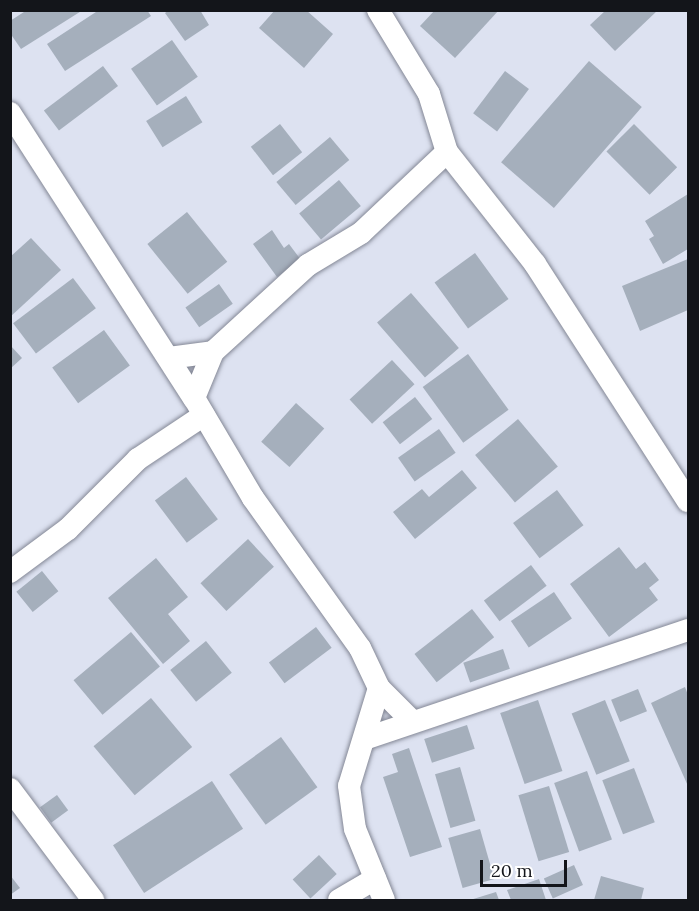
<!DOCTYPE html>
<style>
body{margin:0}
#map{position:relative;width:699px;height:911px;overflow:hidden;background:#dde2f1;font-family:Lora,serif}
div>[style]{position:absolute}
[style*='--x']{left:calc(var(--x)*1px);top:calc(var(--y)*1px);width:calc(var(--w)*1px);rotate:calc(var(--a)*1deg)}
.building>*{inset:0;background:#a5afbc;transform-origin:0 0}
.roads{filter:drop-shadow(0 0 2px #838795) drop-shadow(0 0 2px #838795)}
.street>*{height:22px;margin:-11px;padding:0 11px;transform-origin:11px;border-radius:11px;background:#fff}
span{translate:-50% -50%;white-space:nowrap;text-align:center;line-height:1.15;-webkit-text-stroke:4.5px #fff;paint-order:stroke}
.frame{position:absolute;inset:0;border:12px solid #13151a;pointer-events:none}
.scale{position:absolute;left:480px;top:860px;width:87px;height:27px;box-sizing:border-box;border:3px solid #13151a;border-top:0;padding-left:8px;font-size:18px;line-height:21px;white-space:nowrap;color:#13151a;-webkit-text-stroke:4px #fff;paint-order:stroke}
</style>
<div id="map">
<div class="building">
<div style="clip-path:polygon(27px 10px,83px 10px,21px 49px,10px 33px,10px 21px)"></div>
<div style="clip-path:polygon(99px 10px,147px 10px,151px 16px,65px 71px,47px 44px)"></div>
<div style="clip-path:polygon(169px 10px,200px 10px,209px 25px,185px 41px,165px 13px)"></div>
<div style="clip-path:polygon(275px 10px,306px 10px,333px 34px,304px 68px,259px 28px)"></div>
<div style="clip-path:polygon(435px 10px,499px 10px,455px 58px,420px 26px)"></div>
<div style="clip-path:polygon(606px 10px,658px 10px,615px 51px,590px 25px)"></div>
<div style="left:172px;top:40px;width:45px;height:50px;rotate:55deg"></div>
<div style="left:589px;top:61px;width:70px;height:134px;rotate:41deg"></div>
<div style="left:103px;top:66px;width:25px;height:74px;rotate:53deg"></div>
<div style="left:505px;top:71px;width:30px;height:53px;rotate:37deg"></div>
<div style="left:186px;top:96px;width:31px;height:47px;rotate:58deg"></div>
<div style="left:280px;top:124px;width:36px;height:37px;rotate:52deg"></div>
<div style="left:634px;top:124px;width:61px;height:39px;rotate:45deg"></div>
<div style="left:330px;top:137px;width:30px;height:70px;rotate:50deg"></div>
<div style="left:339px;top:180px;width:34px;height:52px;rotate:50deg"></div>
<div style="clip-path:polygon(688px 194px,688px 249px,663px 264px,649px 239px,654px 236px,645px 221px)"></div>
<div style="left:187px;top:212px;width:64px;height:51px;rotate:51deg"></div>
<div style="clip-path:polygon(272px 230px,284px 248px,289px 244px,301px 260px,277px 277px,253px 244px)"></div>
<div style="clip-path:polygon(31px 238px,61px 270px,10px 317px,10px 257px)"></div>
<div style="left:475px;top:253px;width:57px;height:50px;rotate:54deg"></div>
<div style="clip-path:polygon(688px 259px,688px 310px,640px 331px,622px 286px)"></div>
<div style="left:73px;top:278px;width:38px;height:75px;rotate:53deg"></div>
<div style="left:219px;top:284px;width:24px;height:41px;rotate:55deg"></div>
<div style="left:411px;top:293px;width:73px;height:45px;rotate:49deg"></div>
<div style="left:104px;top:330px;width:44px;height:64px;rotate:54deg"></div>
<div style="clip-path:polygon(10px 345px,22px 358px,10px 369px)"></div>
<div style="left:468px;top:354px;width:69px;height:56px;rotate:54deg"></div>
<div style="left:392px;top:360px;width:33px;height:58px;rotate:47deg"></div>
<div style="left:415px;top:397px;width:28px;height:41px;rotate:52deg"></div>
<div style="left:296px;top:403px;width:38px;height:52px;rotate:42deg"></div>
<div style="left:518px;top:419px;width:62px;height:56px;rotate:50deg"></div>
<div style="left:439px;top:429px;width:29px;height:50px;rotate:55deg"></div>
<div style="clip-path:polygon(462px 470px,477px 488px,415px 539px,393px 512px,422px 489px,429px 497px)"></div>
<div style="left:186px;top:477px;width:53px;height:39px;rotate:53deg"></div>
<div style="left:557px;top:490px;width:44px;height:55px;rotate:53deg"></div>
<div style="left:248px;top:539px;width:38px;height:65px;rotate:47deg"></div>
<div style="clip-path:polygon(619px 547px,636px 569px,645px 562px,659px 580px,649px 588px,658px 600px,609px 637px,570px 584px)"></div>
<div style="clip-path:polygon(156px 558px,188px 597px,168px 614px,190px 641px,163px 664px,108px 598px)"></div>
<div style="left:531px;top:565px;width:26px;height:59px;rotate:53deg"></div>
<div style="left:42px;top:571px;width:26px;height:33px;rotate:51deg"></div>
<div style="left:554px;top:592px;width:32px;height:52px;rotate:56deg"></div>
<div style="left:472px;top:609px;width:36px;height:73px;rotate:52deg"></div>
<div style="left:316px;top:627px;width:26px;height:59px;rotate:53deg"></div>
<div style="left:131px;top:632px;width:45px;height:75px;rotate:50deg"></div>
<div style="left:206px;top:641px;width:41px;height:46px;rotate:51deg"></div>
<div style="left:503px;top:649px;width:21px;height:42px;rotate:71deg"></div>
<div style="clip-path:polygon(685px 687px,688px 695px,688px 786px,651px 703px)"></div>
<div style="left:638px;top:689px;width:24px;height:29px;rotate:68deg"></div>
<div style="left:151px;top:698px;width:64px;height:75px;rotate:50deg"></div>
<div style="left:538px;top:700px;width:75px;height:40px;rotate:71deg"></div>
<div style="left:605px;top:700px;width:66px;height:36px;rotate:68deg"></div>
<div style="left:467px;top:725px;width:25px;height:45px;rotate:72deg"></div>
<div style="left:281px;top:737px;width:62px;height:64px;rotate:54deg"></div>
<div style="clip-path:polygon(409px 748px,442px 847px,410px 857px,383px 777px,398px 772px,392px 754px)"></div>
<div style="left:460px;top:767px;width:56px;height:26px;rotate:74deg"></div>
<div style="left:634px;top:768px;width:58px;height:34px;rotate:69deg"></div>
<div style="left:587px;top:771px;width:73px;height:35px;rotate:70deg"></div>
<div style="left:212px;top:781px;width:57px;height:118px;rotate:57deg"></div>
<div style="left:549px;top:786px;width:69px;height:32px;rotate:73deg"></div>
<div style="left:57px;top:795px;width:19px;height:21px;rotate:54deg"></div>
<div style="left:480px;top:829px;width:52px;height:33px;rotate:74deg"></div>
<div style="left:319px;top:855px;width:26px;height:36px;rotate:47deg"></div>
<div style="left:574px;top:865px;width:22px;height:33px;rotate:66deg"></div>
<div style="clip-path:polygon(10px 875px,20px 888px,10px 895px)"></div>
<div style="clip-path:polygon(601px 876px,644px 888px,641px 900px,594px 900px)"></div>
<div style="clip-path:polygon(539px 879px,546px 900px,511px 900px,507px 890px)"></div>
<div style="clip-path:polygon(496px 892px,499px 900px,470px 900px)"></div>
</div>
<div class="roads">
<div class="street">
<div style="--x:378;--y:10;--w:98;--a:58.7"></div>
<div style="--x:429;--y:94;--w:61;--a:72.8"></div>
<div style="--x:447;--y:152;--w:142;--a:51.8"></div>
<div style="--x:535;--y:264;--w:282;--a:57.2"></div>
<div style="--x:10;--y:113;--w:339;--a:57.2"></div>
<div style="--x:194;--y:398;--w:116;--a:59.5"></div>
<div style="--x:253;--y:498;--w:184;--a:54.5"></div>
<div style="--x:360;--y:648;--w:44;--a:64.6"></div>
<div style="--x:379;--y:688;--w:47;--a:45"></div>
<div style="--x:169;--y:358;--w:44;--a:-7.8"></div>
<div style="--x:194;--y:398;--w:50;--a:-67.6"></div>
<div style="--x:213;--y:352;--w:129;--a:-42.5"></div>
<div style="--x:308;--y:265;--w:62;--a:-31.1"></div>
<div style="--x:361;--y:233;--w:118;--a:-43.3"></div>
<div style="--x:10;--y:572;--w:72;--a:-36.6"></div>
<div style="--x:68;--y:529;--w:99;--a:-45"></div>
<div style="--x:138;--y:459;--w:79;--a:-33.7"></div>
<div style="--x:379;--y:688;--w:102;--a:107"></div>
<div style="--x:349;--y:786;--w:43;--a:82.1"></div>
<div style="--x:355;--y:829;--w:77;--a:67.8"></div>
<div style="--x:367;--y:738;--w:339;--a:-18.6"></div>
<div style="--x:10;--y:789;--w:139;--a:53.2"></div>
<div style="--x:339;--y:900;--w:42;--a:-30.3"></div>
</div>
</div>
<div class="frame"></div>
<div class="scale">20 m</div>
</div>
